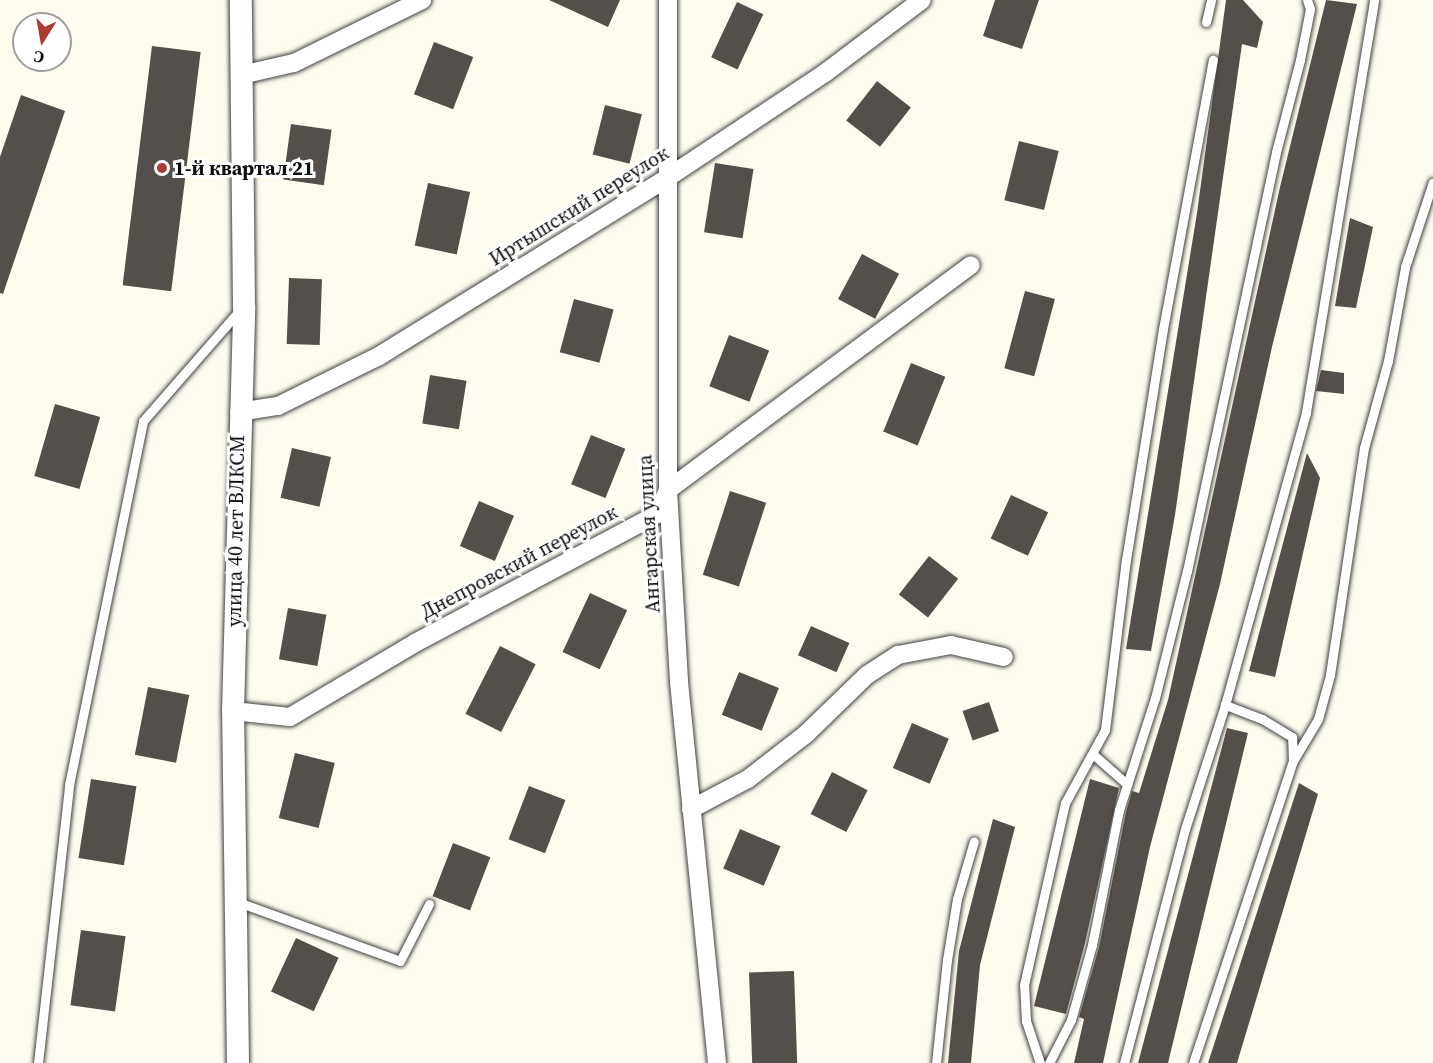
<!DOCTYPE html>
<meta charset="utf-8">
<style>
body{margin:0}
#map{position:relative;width:1433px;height:1063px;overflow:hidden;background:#fdfcef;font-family:"Source Serif 4",serif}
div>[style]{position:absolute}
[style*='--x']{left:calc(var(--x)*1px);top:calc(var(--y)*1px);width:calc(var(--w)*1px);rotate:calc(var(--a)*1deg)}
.building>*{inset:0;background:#544f4b;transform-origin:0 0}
.roads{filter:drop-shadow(0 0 2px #404040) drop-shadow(0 0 2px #404040)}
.service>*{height:9px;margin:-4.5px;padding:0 4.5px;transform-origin:4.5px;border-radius:4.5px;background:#fff}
.minor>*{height:18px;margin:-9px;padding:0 9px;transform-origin:9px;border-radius:9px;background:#fff}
.tertiary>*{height:22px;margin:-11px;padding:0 11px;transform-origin:11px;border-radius:11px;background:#fff}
.dots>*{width:16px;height:16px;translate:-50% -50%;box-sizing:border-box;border:3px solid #fff;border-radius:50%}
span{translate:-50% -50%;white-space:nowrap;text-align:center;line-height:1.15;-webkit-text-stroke:6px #fff;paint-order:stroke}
.poi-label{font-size:20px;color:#0d0d0d;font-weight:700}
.left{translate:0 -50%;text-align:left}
.street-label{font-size:20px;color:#0d0d0d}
.north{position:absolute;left:12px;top:12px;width:60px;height:60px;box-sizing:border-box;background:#fff;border:2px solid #9e9e9e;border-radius:50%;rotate:191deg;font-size:16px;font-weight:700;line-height:24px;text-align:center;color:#0d0d0d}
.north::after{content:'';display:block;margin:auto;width:21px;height:27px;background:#ac3b36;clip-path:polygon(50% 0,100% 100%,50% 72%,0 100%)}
</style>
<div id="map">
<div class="building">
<div style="clip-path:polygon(549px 0,620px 0,608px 27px)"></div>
<div style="clip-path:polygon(995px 0,1039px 0,1022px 49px,983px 36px)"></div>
<div style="clip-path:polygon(1226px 0,1243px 0,1263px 22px,1257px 48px,1242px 44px,1175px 515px,1151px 651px,1126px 649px,1197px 213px)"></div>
<div style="clip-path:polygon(1326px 0,1357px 4px,1272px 347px,1220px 584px,1150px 847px,1103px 1063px,1074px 1063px,1084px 1019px,1079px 1017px,1099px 947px,1126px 812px,1132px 791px,1139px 793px,1168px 700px,1280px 187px)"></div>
<div style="left:737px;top:2px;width:29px;height:61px;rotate:25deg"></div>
<div style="left:434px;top:42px;width:42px;height:56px;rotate:21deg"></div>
<div style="left:152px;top:46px;width:49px;height:241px;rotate:7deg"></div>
<div style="left:877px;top:81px;width:43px;height:50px;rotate:38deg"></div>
<div style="clip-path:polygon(21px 95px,65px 111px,3px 294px,0 293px,0 157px)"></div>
<div style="left:605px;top:105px;width:38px;height:51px;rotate:14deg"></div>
<div style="left:291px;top:124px;width:41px;height:56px;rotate:8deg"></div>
<div style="left:1019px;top:141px;width:41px;height:61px;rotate:14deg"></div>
<div style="left:715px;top:163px;width:39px;height:70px;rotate:9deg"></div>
<div style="left:428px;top:183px;width:43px;height:64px;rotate:12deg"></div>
<div style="clip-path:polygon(1350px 218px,1373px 227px,1356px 308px,1335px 306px)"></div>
<div style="left:862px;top:254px;width:42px;height:51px;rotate:28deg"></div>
<div style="left:289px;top:278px;width:33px;height:66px;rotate:2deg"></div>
<div style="left:1025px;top:291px;width:31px;height:80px;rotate:15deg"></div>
<div style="left:574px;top:299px;width:41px;height:55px;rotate:15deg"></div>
<div style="left:729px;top:335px;width:43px;height:55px;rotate:21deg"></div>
<div style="left:911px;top:363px;width:37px;height:74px;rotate:22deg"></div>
<div style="clip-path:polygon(1321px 370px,1344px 373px,1344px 394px,1316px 391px)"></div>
<div style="left:430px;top:375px;width:37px;height:49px;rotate:9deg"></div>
<div style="left:55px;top:404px;width:47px;height:75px;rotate:16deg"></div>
<div style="left:591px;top:435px;width:37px;height:53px;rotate:22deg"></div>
<div style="left:292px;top:448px;width:40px;height:51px;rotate:13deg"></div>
<div style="clip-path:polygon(1307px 453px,1320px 478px,1275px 677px,1249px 671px)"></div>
<div style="left:730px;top:491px;width:38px;height:88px;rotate:18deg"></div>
<div style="left:1011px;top:495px;width:41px;height:48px;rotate:25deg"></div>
<div style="left:479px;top:501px;width:38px;height:49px;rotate:23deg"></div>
<div style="left:929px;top:556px;width:37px;height:49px;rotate:38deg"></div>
<div style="left:590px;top:593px;width:41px;height:65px;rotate:25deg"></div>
<div style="left:288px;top:608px;width:39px;height:52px;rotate:10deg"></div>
<div style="left:811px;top:626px;width:42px;height:32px;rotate:24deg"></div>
<div style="left:500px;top:646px;width:40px;height:76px;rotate:27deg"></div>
<div style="left:739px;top:672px;width:43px;height:46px;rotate:22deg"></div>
<div style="left:148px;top:687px;width:42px;height:69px;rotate:11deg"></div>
<div style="left:989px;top:702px;width:31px;height:28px;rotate:71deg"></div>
<div style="left:912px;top:723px;width:40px;height:49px;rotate:23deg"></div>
<div style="clip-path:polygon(1227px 728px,1248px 733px,1168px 1063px,1138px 1063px)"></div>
<div style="left:295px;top:753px;width:41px;height:67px;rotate:14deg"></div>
<div style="left:832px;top:772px;width:40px;height:47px;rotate:27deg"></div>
<div style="left:91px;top:779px;width:46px;height:80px;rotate:9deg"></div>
<div style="clip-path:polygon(1090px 779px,1119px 788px,1085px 943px,1066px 1014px,1034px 1006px)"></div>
<div style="clip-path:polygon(1299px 783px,1318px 794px,1237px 1063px,1208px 1063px)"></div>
<div style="left:529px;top:786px;width:39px;height:57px;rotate:21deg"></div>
<div style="clip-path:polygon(993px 819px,1015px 827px,980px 965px,971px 1063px,948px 1063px,959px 951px)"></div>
<div style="left:740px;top:829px;width:44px;height:43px;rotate:23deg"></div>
<div style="left:453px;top:843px;width:40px;height:57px;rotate:21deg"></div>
<div style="left:81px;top:930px;width:45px;height:76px;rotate:8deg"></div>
<div style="left:296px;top:938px;width:47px;height:59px;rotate:25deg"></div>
<div style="left:794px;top:971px;width:92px;height:45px;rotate:88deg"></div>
</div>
<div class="roads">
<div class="service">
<div style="--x:1206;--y:22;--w:23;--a:-77"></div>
<div style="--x:1094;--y:755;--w:44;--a:41.3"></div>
<div style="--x:1293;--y:761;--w:49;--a:-59.2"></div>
<div style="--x:1318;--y:719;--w:46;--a:-74.7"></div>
<div style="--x:1330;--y:675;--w:230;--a:-81.5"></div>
<div style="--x:1364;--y:448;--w:90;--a:-74.6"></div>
<div style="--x:1388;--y:361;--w:96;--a:-79.7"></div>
<div style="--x:1405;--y:267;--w:89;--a:-71.8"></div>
<div style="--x:238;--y:902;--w:172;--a:20"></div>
<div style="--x:400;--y:961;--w:64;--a:-63"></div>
<div style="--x:38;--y:1063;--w:280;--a:-83.6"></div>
<div style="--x:69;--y:785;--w:371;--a:-78.5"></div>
<div style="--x:143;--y:421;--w:147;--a:-48.9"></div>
<div style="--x:936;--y:1063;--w:104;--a:-83.9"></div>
<div style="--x:947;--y:960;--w:62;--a:-80.7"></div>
<div style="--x:957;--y:899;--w:60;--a:-73.7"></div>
<div style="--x:1040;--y:1063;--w:44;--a:-108.4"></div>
<div style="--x:1026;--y:1021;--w:36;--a:-93"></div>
<div style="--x:1024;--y:985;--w:187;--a:-77.3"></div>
<div style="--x:1065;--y:803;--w:83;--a:-61.3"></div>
<div style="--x:1105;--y:730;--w:171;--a:-83"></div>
<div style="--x:1126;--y:560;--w:234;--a:-80.9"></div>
<div style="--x:1163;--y:329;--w:274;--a:-79.5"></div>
<div style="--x:1049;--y:1063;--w:48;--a:-62.9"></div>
<div style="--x:1071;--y:1020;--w:78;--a:-74.4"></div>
<div style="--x:1092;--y:945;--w:138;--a:-78.7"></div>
<div style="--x:1119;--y:810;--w:118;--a:-72.2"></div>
<div style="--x:1155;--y:698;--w:131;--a:-75.9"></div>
<div style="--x:1187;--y:571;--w:428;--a:-78"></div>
<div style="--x:1276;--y:152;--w:95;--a:-75.4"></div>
<div style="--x:1300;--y:60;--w:52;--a:-78.9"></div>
<div style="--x:1310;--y:9;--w:9;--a:-108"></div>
<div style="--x:1124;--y:1063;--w:242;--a:-75.4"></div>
<div style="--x:1185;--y:829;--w:130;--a:-72.1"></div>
<div style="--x:1225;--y:705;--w:304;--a:-74.5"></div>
<div style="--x:1306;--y:412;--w:418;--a:-80.6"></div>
<div style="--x:1193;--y:1063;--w:318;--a:-71.7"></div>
<div style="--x:1293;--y:761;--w:24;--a:-92"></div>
<div style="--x:1292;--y:737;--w:35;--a:-149"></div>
<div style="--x:1262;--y:719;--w:40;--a:-159"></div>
</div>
<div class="minor">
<div style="--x:668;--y:0;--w:490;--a:90"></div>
<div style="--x:668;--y:490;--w:192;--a:86.7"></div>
<div style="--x:679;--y:682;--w:383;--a:84.3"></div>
<div style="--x:241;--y:75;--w:54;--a:-12.8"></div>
<div style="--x:294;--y:63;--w:143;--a:-26.2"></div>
<div style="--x:239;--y:412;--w:39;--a:-9"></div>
<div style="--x:278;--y:406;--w:113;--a:-26.3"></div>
<div style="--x:379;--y:356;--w:339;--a:-31.7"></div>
<div style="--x:667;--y:178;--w:190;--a:-33.6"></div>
<div style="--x:825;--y:73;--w:121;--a:-37"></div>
<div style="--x:233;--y:711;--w:57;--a:6"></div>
<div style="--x:290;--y:717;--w:145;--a:-30.6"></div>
<div style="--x:415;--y:643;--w:276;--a:-28"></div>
<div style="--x:659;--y:513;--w:25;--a:-69"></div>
<div style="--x:668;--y:490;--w:377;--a:-36.6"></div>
<div style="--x:691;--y:809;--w:64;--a:-27.8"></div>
<div style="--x:748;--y:779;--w:72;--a:-37.7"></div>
<div style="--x:805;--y:735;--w:86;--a:-44.1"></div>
<div style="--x:867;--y:675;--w:37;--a:-33"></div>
<div style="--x:898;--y:655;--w:54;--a:-10.7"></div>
<div style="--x:951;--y:645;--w:54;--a:12.8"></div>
</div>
<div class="tertiary">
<div style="--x:238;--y:1063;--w:352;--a:-90.8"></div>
<div style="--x:233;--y:711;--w:405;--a:-88.4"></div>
<div style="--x:244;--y:306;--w:306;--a:-90.6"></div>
</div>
</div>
<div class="dots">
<div style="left:162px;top:168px;background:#ac3b36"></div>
</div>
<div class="poi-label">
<span class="left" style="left:174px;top:168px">1-й квартал 21</span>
</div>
<div class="street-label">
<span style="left:579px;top:206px;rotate:-32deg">Иртышский переулок</span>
<span style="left:236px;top:531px;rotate:-89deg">улица 40 лет ВЛКСМ</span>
<span style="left:649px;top:534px;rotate:-93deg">Ангарская улица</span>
<span style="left:519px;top:562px;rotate:-28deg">Днепровский переулок</span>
</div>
<div class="north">С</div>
</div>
